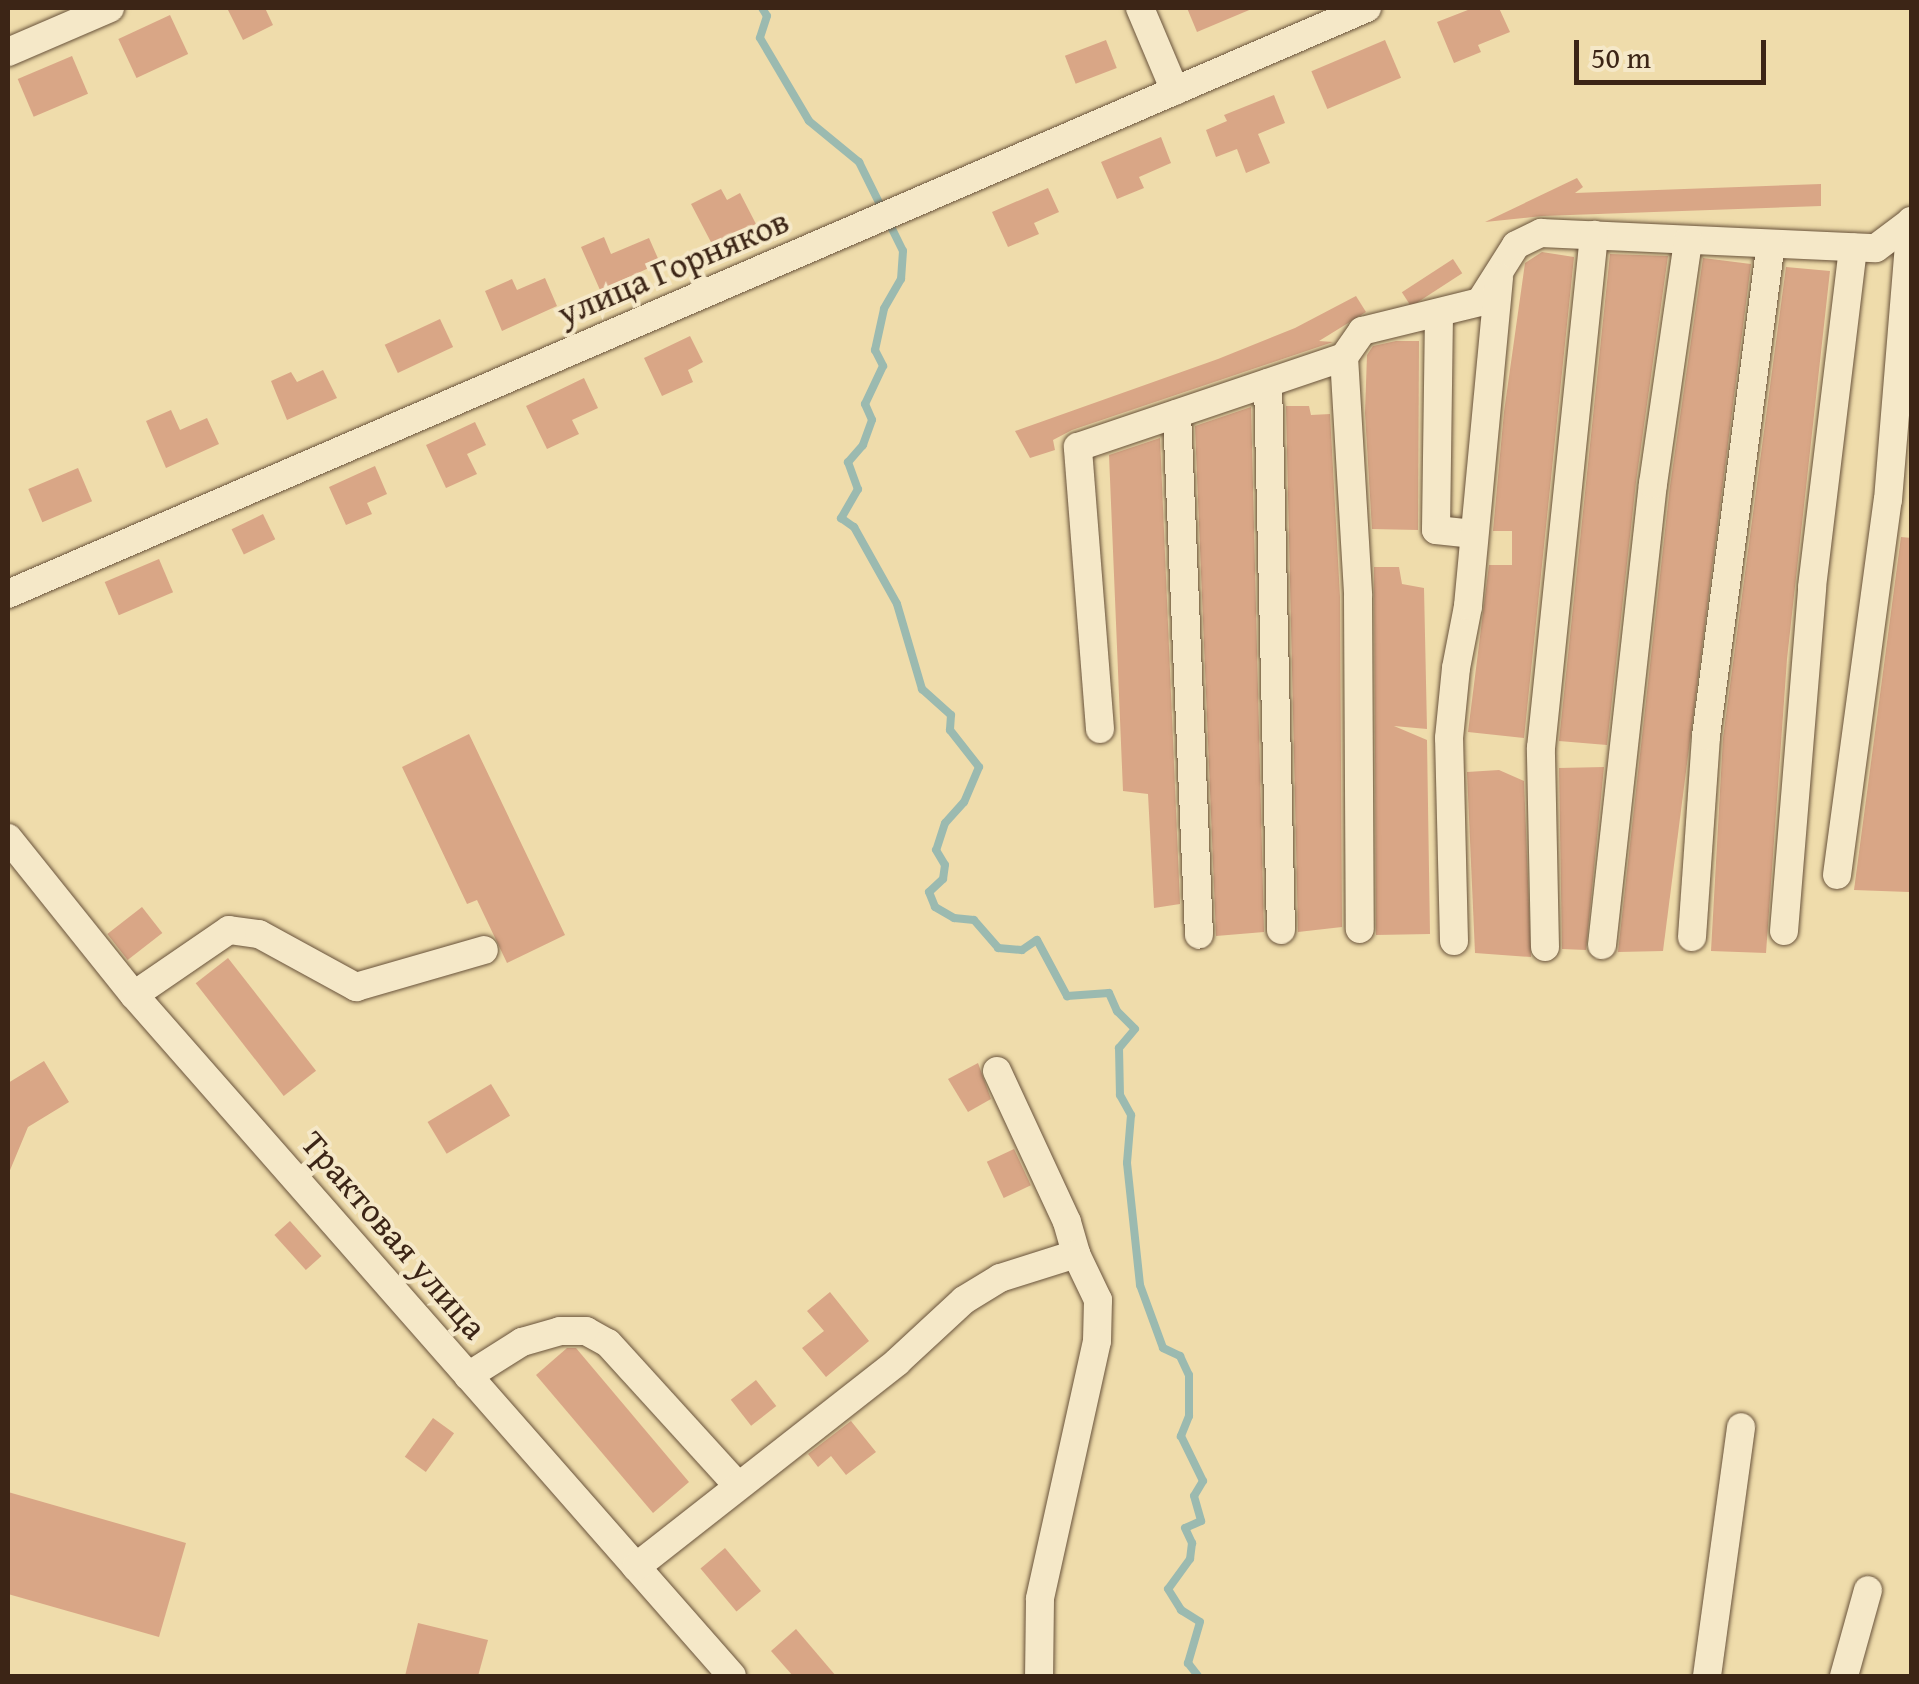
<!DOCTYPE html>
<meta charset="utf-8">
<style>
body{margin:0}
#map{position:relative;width:1919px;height:1684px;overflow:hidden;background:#efdcab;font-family:"Gentium Book Plus",serif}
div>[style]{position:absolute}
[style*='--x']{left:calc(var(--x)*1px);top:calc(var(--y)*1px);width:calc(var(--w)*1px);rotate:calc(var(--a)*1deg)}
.stream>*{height:8px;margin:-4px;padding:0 4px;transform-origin:4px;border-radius:4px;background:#9bbab0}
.building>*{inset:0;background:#d9a686;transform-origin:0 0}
.roads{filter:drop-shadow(0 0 2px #69533b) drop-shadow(0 0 2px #69533b)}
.minor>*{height:28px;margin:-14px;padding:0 14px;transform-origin:14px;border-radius:14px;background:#f5e8c8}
span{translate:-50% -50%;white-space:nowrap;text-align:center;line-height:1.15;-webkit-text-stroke:8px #f5e8c8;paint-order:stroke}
.street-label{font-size:35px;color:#3c2516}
.frame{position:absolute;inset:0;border:10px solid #3c2516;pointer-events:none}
.scale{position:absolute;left:1574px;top:40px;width:192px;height:45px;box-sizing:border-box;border:5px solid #3c2516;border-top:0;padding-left:12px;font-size:30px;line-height:35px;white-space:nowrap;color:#3c2516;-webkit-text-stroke:8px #f5e8c8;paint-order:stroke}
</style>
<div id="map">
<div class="stream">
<div style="--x:762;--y:8;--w:9;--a:58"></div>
<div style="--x:767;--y:16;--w:23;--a:108"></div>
<div style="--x:760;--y:38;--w:96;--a:59.4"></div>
<div style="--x:809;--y:121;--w:65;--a:39.4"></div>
<div style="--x:859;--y:162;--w:99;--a:63.7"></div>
<div style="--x:903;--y:251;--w:28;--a:94"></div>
<div style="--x:901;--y:279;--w:34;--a:120"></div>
<div style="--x:884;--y:309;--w:42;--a:102.4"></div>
<div style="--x:875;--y:350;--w:18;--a:63"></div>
<div style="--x:883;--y:366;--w:42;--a:115.3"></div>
<div style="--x:865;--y:404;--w:17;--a:66"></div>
<div style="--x:872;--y:420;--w:27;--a:110"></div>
<div style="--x:863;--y:445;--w:23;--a:131"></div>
<div style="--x:848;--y:462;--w:29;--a:70"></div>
<div style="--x:858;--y:489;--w:34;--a:120"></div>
<div style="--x:841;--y:518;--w:16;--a:35"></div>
<div style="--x:854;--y:527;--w:88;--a:60.8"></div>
<div style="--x:897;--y:604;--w:89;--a:73.6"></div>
<div style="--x:922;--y:689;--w:39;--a:42"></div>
<div style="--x:951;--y:715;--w:15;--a:94"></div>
<div style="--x:950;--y:730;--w:47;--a:51.9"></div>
<div style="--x:979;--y:767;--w:38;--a:113"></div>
<div style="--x:964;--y:802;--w:28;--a:132"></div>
<div style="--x:945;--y:823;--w:28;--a:108"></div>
<div style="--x:936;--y:850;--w:17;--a:59"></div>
<div style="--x:945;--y:865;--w:14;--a:98"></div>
<div style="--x:943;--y:879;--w:19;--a:137"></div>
<div style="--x:929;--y:892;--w:16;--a:68"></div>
<div style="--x:935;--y:907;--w:22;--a:30"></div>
<div style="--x:954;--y:918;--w:20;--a:6"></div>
<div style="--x:974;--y:920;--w:37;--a:49"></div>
<div style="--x:998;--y:948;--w:24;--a:5"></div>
<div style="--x:1022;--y:950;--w:18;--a:-34"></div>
<div style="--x:1037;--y:940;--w:64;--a:61.8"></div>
<div style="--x:1067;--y:996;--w:42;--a:-4.1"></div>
<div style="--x:1109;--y:993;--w:20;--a:66"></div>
<div style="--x:1117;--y:1011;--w:25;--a:45"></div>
<div style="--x:1135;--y:1029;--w:25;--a:130"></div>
<div style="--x:1119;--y:1048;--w:47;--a:88.8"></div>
<div style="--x:1120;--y:1095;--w:23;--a:61"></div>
<div style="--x:1131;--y:1115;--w:48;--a:94.8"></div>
<div style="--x:1127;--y:1163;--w:123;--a:83.9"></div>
<div style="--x:1140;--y:1285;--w:67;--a:69.9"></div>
<div style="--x:1163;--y:1348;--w:19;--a:25"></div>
<div style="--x:1180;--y:1356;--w:21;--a:65"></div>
<div style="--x:1189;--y:1375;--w:41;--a:90"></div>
<div style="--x:1189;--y:1416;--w:22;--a:112"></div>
<div style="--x:1181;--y:1436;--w:50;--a:63.9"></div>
<div style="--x:1203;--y:1481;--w:17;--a:121"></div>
<div style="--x:1194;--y:1496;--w:26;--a:74"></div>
<div style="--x:1201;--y:1521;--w:17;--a:156"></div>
<div style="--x:1185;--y:1528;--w:17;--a:65"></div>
<div style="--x:1192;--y:1543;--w:16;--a:97"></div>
<div style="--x:1190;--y:1559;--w:37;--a:126"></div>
<div style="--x:1168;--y:1589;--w:25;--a:58"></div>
<div style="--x:1181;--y:1610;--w:22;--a:32"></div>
<div style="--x:1200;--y:1622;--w:43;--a:106.3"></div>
<div style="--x:1188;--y:1663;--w:16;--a:52"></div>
</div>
<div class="building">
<div style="clip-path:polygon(227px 8px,265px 8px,273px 25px,243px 40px)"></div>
<div style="clip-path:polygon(1187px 8px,1254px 8px,1197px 32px)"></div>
<div style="clip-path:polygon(1473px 8px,1499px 8px,1510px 32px,1478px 45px,1481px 52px,1454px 63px,1437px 22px)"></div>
<div style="left:170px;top:15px;width:43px;height:57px;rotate:65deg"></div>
<div style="left:1106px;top:40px;width:30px;height:44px;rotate:69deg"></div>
<div style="left:1385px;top:40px;width:41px;height:80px;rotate:67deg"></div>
<div style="left:72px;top:56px;width:41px;height:59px;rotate:67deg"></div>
<div style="clip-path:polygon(1274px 95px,1285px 123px,1258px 134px,1270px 163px,1246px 173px,1237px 149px,1216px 157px,1206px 130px,1227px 121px,1224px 115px)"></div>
<div style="clip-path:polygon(1161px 137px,1171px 163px,1139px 177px,1144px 188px,1117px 199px,1101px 162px)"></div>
<div style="clip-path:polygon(1577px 178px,1583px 187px,1575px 193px,1821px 184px,1821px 206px,1542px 216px,1485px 222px)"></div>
<div style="clip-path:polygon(1048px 188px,1059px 212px,1034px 223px,1039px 234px,1008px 247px,992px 212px)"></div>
<div style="clip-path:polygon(721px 189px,727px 200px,740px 193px,756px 224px,713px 246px,691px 204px)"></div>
<div style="clip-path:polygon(604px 237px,611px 254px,649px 238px,660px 263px,600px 290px,581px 247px)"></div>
<div style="clip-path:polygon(1542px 252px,1574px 257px,1524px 738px,1468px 732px,1489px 565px,1512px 565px,1512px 531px,1493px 531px,1504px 412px,1525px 263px)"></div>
<div style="clip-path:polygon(1610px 254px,1668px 256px,1636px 482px,1607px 745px,1559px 741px)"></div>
<div style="clip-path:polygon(1703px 258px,1751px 264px,1663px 951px,1618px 952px,1670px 486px)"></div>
<div style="left:1453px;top:259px;width:17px;height:61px;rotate:57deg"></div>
<div style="clip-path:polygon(1786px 267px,1830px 271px,1787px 659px,1766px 953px,1711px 951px,1723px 738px)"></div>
<div style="clip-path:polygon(545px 278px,557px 306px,502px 331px,485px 291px,512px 279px,517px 290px)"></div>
<div style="clip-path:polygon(1356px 296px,1366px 312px,1319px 341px,1333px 342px,1072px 430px,1053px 440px,1055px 450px,1030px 458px,1015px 431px,1218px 359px,1295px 328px)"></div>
<div style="left:440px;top:319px;width:31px;height:61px;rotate:65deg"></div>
<div style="clip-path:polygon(690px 336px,703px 362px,688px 370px,693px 382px,662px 396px,644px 358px)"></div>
<div style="clip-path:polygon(1396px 341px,1419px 341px,1418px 530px,1372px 529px,1365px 413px,1367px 355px,1373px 346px)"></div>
<div style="clip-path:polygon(323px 370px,337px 398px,287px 420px,271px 381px,291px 372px,297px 382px)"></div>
<div style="clip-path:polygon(584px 378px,598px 408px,572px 420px,579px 434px,547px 449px,526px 406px)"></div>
<div style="clip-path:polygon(1286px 406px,1309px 406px,1311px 415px,1330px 414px,1340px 597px,1342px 927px,1298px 932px)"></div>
<div style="clip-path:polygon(1251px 407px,1264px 932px,1216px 936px,1195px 426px)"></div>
<div style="clip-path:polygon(171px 410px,180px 430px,207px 418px,219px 444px,166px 468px,146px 421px)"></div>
<div style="clip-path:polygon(475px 422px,486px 445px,467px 454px,477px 474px,446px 488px,426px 445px)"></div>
<div style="clip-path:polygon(1160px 438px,1180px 904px,1154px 908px,1148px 794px,1123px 791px,1109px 455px)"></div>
<div style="clip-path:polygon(375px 466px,387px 494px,367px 503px,372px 514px,346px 525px,329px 487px)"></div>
<div style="left:78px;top:468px;width:36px;height:54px;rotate:67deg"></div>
<div style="left:263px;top:514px;width:28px;height:35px;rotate:64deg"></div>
<div style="clip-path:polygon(1901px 537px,1912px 538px,1909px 892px,1854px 890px)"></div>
<div style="left:159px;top:559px;width:36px;height:59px;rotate:67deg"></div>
<div style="clip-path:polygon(1374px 567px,1399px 567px,1402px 584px,1424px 588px,1427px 729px,1394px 726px,1427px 740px,1430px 934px,1376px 935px)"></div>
<div style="clip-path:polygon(469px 734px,565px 935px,507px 963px,477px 900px,467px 904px,402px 767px)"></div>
<div style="clip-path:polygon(1604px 767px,1586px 950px,1562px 949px,1559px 768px)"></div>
<div style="clip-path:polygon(1499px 770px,1524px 781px,1531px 957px,1475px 953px,1467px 772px)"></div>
<div style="left:142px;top:907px;width:33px;height:44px;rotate:52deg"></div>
<div style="left:228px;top:958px;width:143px;height:41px;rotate:52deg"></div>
<div style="clip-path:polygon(44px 1061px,69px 1102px,28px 1127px,8px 1175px,8px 1083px)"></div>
<div style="clip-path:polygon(978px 1063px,991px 1099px,968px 1112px,948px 1079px)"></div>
<div style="left:491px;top:1084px;width:37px;height:74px;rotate:59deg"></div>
<div style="left:1014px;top:1149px;width:40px;height:30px;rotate:65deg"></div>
<div style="left:290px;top:1221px;width:47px;height:21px;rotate:48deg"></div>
<div style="clip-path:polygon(830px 1292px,869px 1341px,826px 1377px,802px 1348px,824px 1331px,807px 1311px)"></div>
<div style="clip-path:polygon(567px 1348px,576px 1348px,689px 1482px,653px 1513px,536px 1375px)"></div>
<div style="left:756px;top:1380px;width:33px;height:32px;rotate:52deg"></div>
<div style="left:433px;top:1418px;width:26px;height:48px;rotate:36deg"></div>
<div style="clip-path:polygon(851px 1421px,876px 1452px,846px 1475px,831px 1456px,818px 1467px,808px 1454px)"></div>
<div style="clip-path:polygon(8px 1492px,186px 1543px,159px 1637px,8px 1594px)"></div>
<div style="left:725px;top:1548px;width:56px;height:32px;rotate:50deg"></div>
<div style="clip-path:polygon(418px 1623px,488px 1640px,478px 1676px,405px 1676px)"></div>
<div style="clip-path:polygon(796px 1629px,836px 1676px,793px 1676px,771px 1651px)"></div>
</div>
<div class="roads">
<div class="minor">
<div style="--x:1140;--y:8;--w:90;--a:67.1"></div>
<div style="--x:8;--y:52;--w:111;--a:-23.3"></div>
<div style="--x:1439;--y:314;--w:216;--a:90.8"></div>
<div style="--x:1436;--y:530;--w:38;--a:6"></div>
<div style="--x:1344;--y:357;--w:239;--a:86.6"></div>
<div style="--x:1358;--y:596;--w:333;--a:89.7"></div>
<div style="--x:1268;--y:383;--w:547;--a:88.64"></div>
<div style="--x:1177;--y:414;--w:521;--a:87.58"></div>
<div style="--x:8;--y:594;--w:1480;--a:-23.33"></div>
<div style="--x:1100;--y:729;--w:283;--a:-94.5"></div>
<div style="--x:1078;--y:447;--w:281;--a:-18.7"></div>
<div style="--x:1344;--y:357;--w:32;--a:-55"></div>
<div style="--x:1362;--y:331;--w:122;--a:-13.8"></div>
<div style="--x:1480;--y:302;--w:67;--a:-57.7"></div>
<div style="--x:1516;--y:245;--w:28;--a:-26"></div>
<div style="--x:1541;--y:233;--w:335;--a:2.6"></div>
<div style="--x:1876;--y:248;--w:45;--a:-36.9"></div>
<div style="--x:8;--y:838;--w:201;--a:51.3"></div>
<div style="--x:134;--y:995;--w:906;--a:48.71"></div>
<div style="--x:1837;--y:875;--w:378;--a:-82.3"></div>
<div style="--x:1888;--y:500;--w:280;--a:-85.3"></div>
<div style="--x:1784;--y:931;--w:345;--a:-85.3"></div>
<div style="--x:1812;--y:587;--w:342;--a:-83.1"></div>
<div style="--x:1692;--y:937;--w:201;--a:-86"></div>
<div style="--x:1706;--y:736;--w:496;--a:-82.5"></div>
<div style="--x:1454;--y:941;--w:203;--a:-91.4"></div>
<div style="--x:1449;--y:738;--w:70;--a:-84.3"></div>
<div style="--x:1456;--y:668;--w:63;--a:-79"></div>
<div style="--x:1468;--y:606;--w:330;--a:-84.6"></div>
<div style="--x:1602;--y:945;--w:464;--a:-83.7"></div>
<div style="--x:1653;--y:484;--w:246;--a:-81.8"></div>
<div style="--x:1545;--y:947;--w:199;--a:-91.2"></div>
<div style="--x:1541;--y:748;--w:516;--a:-84.1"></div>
<div style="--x:134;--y:995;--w:115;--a:-34.4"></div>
<div style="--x:229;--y:930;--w:30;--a:8"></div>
<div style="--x:259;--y:934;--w:111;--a:28.7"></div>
<div style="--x:356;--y:987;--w:133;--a:-16.1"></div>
<div style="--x:997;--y:1071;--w:166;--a:65.1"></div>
<div style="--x:1067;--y:1222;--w:33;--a:74"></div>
<div style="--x:468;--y:1376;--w:64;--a:-32.2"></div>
<div style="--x:522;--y:1342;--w:40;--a:-16"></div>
<div style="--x:560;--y:1331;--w:26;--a:0"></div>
<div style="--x:586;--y:1331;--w:25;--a:29"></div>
<div style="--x:608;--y:1343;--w:192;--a:47.7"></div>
<div style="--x:636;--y:1567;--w:332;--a:-38.1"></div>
<div style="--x:897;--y:1362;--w:91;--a:-42.8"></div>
<div style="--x:964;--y:1300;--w:42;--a:-31.4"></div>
<div style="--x:1000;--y:1278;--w:80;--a:-17.5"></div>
<div style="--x:1076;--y:1254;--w:51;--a:64.4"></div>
<div style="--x:1098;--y:1300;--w:41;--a:91.4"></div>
<div style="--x:1097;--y:1341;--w:264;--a:102.5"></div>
<div style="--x:1040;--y:1599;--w:77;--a:90.7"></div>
<div style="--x:1707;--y:1676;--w:251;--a:-82.2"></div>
<div style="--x:1844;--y:1676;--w:89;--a:-74.4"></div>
</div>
</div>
<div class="street-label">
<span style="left:673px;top:267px;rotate:-23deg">улица Горняков</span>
<span style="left:394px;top:1235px;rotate:49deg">Трактовая улица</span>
</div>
<div class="frame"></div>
<div class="scale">50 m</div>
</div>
